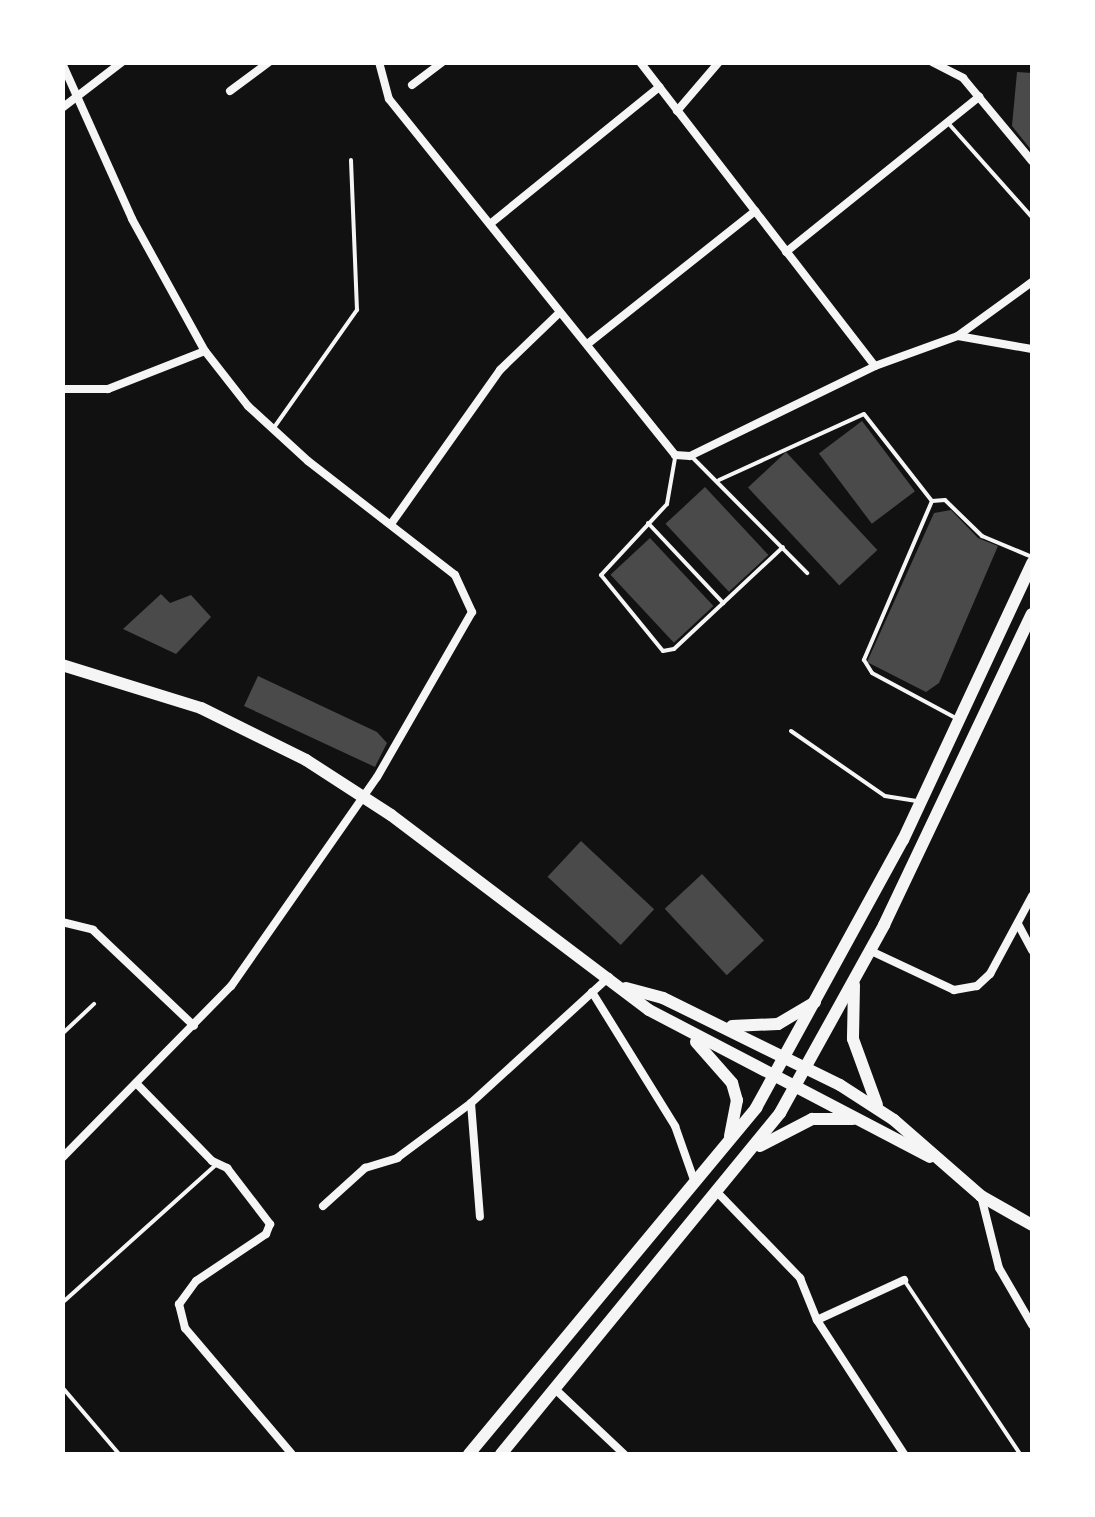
<!DOCTYPE html>
<style>
body{margin:0}
#map{position:relative;width:1095px;height:1517px;overflow:hidden;background:#111;font-family:"DM Sans",sans-serif}
div>[style]{position:absolute}
[style*='--x']{left:calc(var(--x)*1px);top:calc(var(--y)*1px);width:calc(var(--w)*1px);rotate:calc(var(--a)*1deg)}
.building>*{inset:0;background:#4a4a4a;transform-origin:0 0}
.service>*{height:4px;margin:-2px;padding:0 2px;transform-origin:2px;border-radius:2px;background:#f5f5f5}
.minor>*{height:8px;margin:-4px;padding:0 4px;transform-origin:4px;border-radius:4px;background:#f5f5f5}
.primary>*{height:12px;margin:-6px;padding:0 6px;transform-origin:6px;border-radius:6px;background:#f5f5f5}
span{translate:-50% -50%;white-space:nowrap;text-align:center;line-height:1.15;-webkit-text-stroke:8px #fff;paint-order:stroke}
.frame{position:absolute;inset:0;border:65px solid #fff;pointer-events:none}
</style>
<div id="map">
<div class="building">
<div style="clip-path:polygon(1017px 72px,1032px 73px,1032px 151px,1012px 126px)"></div>
<div style="left:862px;top:421px;width:88px;height:54px;rotate:53deg"></div>
<div style="left:786px;top:452px;width:134px;height:52px;rotate:47deg"></div>
<div style="left:705px;top:487px;width:93px;height:54px;rotate:47deg"></div>
<div style="clip-path:polygon(951px 510px,978px 538px,998px 546px,939px 683px,926px 692px,867px 662px,934px 513px)"></div>
<div style="left:650px;top:538px;width:93px;height:54px;rotate:47deg"></div>
<div style="clip-path:polygon(161px 594px,170px 603px,191px 595px,211px 617px,176px 654px,123px 629px)"></div>
<div style="clip-path:polygon(258px 676px,377px 732px,387px 743px,375px 767px,244px 706px)"></div>
<div style="left:581px;top:841px;width:100px;height:49px;rotate:43deg"></div>
<div style="left:702px;top:874px;width:91px;height:51px;rotate:47deg"></div>
</div>
<div class="service">
<div style="--x:949;--y:124;--w:125;--a:48.3"></div>
<div style="--x:273;--y:429;--w:146;--a:-54.8"></div>
<div style="--x:357;--y:310;--w:150;--a:-92.3"></div>
<div style="--x:691;--y:456;--w:165;--a:45.2"></div>
<div style="--x:675;--y:458;--w:47;--a:99.9"></div>
<div style="--x:667;--y:504;--w:97;--a:132.9"></div>
<div style="--x:601;--y:575;--w:98;--a:50.8"></div>
<div style="--x:663;--y:651;--w:11;--a:-10"></div>
<div style="--x:674;--y:649;--w:149;--a:-43.1"></div>
<div style="--x:719;--y:480;--w:159;--a:-24.5"></div>
<div style="--x:864;--y:414;--w:110;--a:52"></div>
<div style="--x:932;--y:501;--w:13;--a:-4"></div>
<div style="--x:945;--y:500;--w:52;--a:44.2"></div>
<div style="--x:982;--y:536;--w:54;--a:22.8"></div>
<div style="--x:932;--y:501;--w:173;--a:113.2"></div>
<div style="--x:864;--y:660;--w:15;--a:58"></div>
<div style="--x:872;--y:673;--w:95;--a:28.2"></div>
<div style="--x:648;--y:523;--w:110;--a:46.8"></div>
<div style="--x:791;--y:731;--w:114;--a:34.7"></div>
<div style="--x:885;--y:796;--w:32;--a:9"></div>
<div style="--x:62;--y:1034;--w:44;--a:-43.2"></div>
<div style="--x:904;--y:1280;--w:209;--a:56.3"></div>
<div style="--x:62;--y:1303;--w:208;--a:-41.9"></div>
<div style="--x:62;--y:1387;--w:88;--a:49.6"></div>
</div>
<div class="minor">
<div style="--x:379;--y:62;--w:38;--a:75"></div>
<div style="--x:389;--y:99;--w:457;--a:51.2"></div>
<div style="--x:675;--y:455;--w:15;--a:4"></div>
<div style="--x:690;--y:456;--w:206;--a:-25.9"></div>
<div style="--x:875;--y:366;--w:88;--a:-19.9"></div>
<div style="--x:958;--y:336;--w:75;--a:10"></div>
<div style="--x:640;--y:62;--w:384;--a:52.3"></div>
<div style="--x:932;--y:62;--w:35;--a:27"></div>
<div style="--x:963;--y:78;--w:108;--a:50.3"></div>
<div style="--x:62;--y:63;--w:171;--a:65.8"></div>
<div style="--x:132;--y:219;--w:151;--a:61.1"></div>
<div style="--x:205;--y:351;--w:70;--a:52"></div>
<div style="--x:248;--y:406;--w:81;--a:42.5"></div>
<div style="--x:308;--y:461;--w:186;--a:37.8"></div>
<div style="--x:455;--y:575;--w:41;--a:65.3"></div>
<div style="--x:472;--y:612;--w:190;--a:119.9"></div>
<div style="--x:377;--y:777;--w:255;--a:124.9"></div>
<div style="--x:231;--y:986;--w:241;--a:134.5"></div>
<div style="--x:412;--y:85;--w:38;--a:-37"></div>
<div style="--x:230;--y:91;--w:49;--a:-36.6"></div>
<div style="--x:62;--y:108;--w:76;--a:-37.5"></div>
<div style="--x:677;--y:111;--w:65;--a:-49.4"></div>
<div style="--x:490;--y:224;--w:218;--a:-39"></div>
<div style="--x:786;--y:252;--w:248;--a:-38.8"></div>
<div style="--x:959;--y:335;--w:90;--a:-36"></div>
<div style="--x:590;--y:342;--w:211;--a:-38.4"></div>
<div style="--x:62;--y:389;--w:46;--a:0"></div>
<div style="--x:108;--y:389;--w:104;--a:-21.4"></div>
<div style="--x:391;--y:524;--w:189;--a:-54.7"></div>
<div style="--x:500;--y:370;--w:83;--a:-44"></div>
<div style="--x:62;--y:922;--w:32;--a:14"></div>
<div style="--x:93;--y:930;--w:139;--a:43.5"></div>
<div style="--x:1018;--y:924;--w:30;--a:62"></div>
<div style="--x:871;--y:951;--w:92;--a:25.2"></div>
<div style="--x:954;--y:990;--w:23;--a:-10"></div>
<div style="--x:977;--y:986;--w:18;--a:-43"></div>
<div style="--x:990;--y:974;--w:89;--a:-61.7"></div>
<div style="--x:592;--y:992;--w:158;--a:58.2"></div>
<div style="--x:675;--y:1126;--w:57;--a:70.6"></div>
<div style="--x:136;--y:1083;--w:109;--a:45.7"></div>
<div style="--x:212;--y:1161;--w:17;--a:25"></div>
<div style="--x:227;--y:1168;--w:71;--a:52.5"></div>
<div style="--x:270;--y:1224;--w:11;--a:112"></div>
<div style="--x:266;--y:1234;--w:84;--a:146.1"></div>
<div style="--x:196;--y:1281;--w:29;--a:126"></div>
<div style="--x:179;--y:1304;--w:25;--a:76"></div>
<div style="--x:185;--y:1328;--w:165;--a:49.7"></div>
<div style="--x:471;--y:1103;--w:114;--a:85.5"></div>
<div style="--x:717;--y:1192;--w:120;--a:46"></div>
<div style="--x:800;--y:1278;--w:45;--a:68"></div>
<div style="--x:981;--y:1196;--w:74;--a:76"></div>
<div style="--x:999;--y:1268;--w:66;--a:59.9"></div>
<div style="--x:323;--y:1206;--w:57;--a:-42.1"></div>
<div style="--x:365;--y:1168;--w:34;--a:-17"></div>
<div style="--x:397;--y:1158;--w:92;--a:-36.6"></div>
<div style="--x:471;--y:1103;--w:187;--a:-42.4"></div>
<div style="--x:555;--y:1389;--w:95;--a:43.3"></div>
<div style="--x:904;--y:1454;--w:160;--a:-123"></div>
<div style="--x:817;--y:1320;--w:96;--a:-24.7"></div>
</div>
<div class="primary">
<div style="--x:62;--y:665;--w:145;--a:17.2"></div>
<div style="--x:201;--y:708;--w:117;--a:26.3"></div>
<div style="--x:306;--y:760;--w:101;--a:32.9"></div>
<div style="--x:391;--y:815;--w:323;--a:37.1"></div>
<div style="--x:649;--y:1010;--w:317;--a:27.6"></div>
<div style="--x:854;--y:985;--w:54;--a:91.1"></div>
<div style="--x:853;--y:1039;--w:70;--a:70"></div>
<div style="--x:626;--y:988;--w:38;--a:15"></div>
<div style="--x:663;--y:998;--w:197;--a:26.2"></div>
<div style="--x:840;--y:1085;--w:64;--a:32.9"></div>
<div style="--x:894;--y:1120;--w:116;--a:41.1"></div>
<div style="--x:981;--y:1196;--w:59;--a:29.6"></div>
<div style="--x:732;--y:1026;--w:46;--a:-2.5"></div>
<div style="--x:778;--y:1024;--w:43;--a:-30.7"></div>
<div style="--x:696;--y:1042;--w:55;--a:48.7"></div>
<div style="--x:732;--y:1083;--w:18;--a:74"></div>
<div style="--x:737;--y:1100;--w:37;--a:101"></div>
<div style="--x:760;--y:1146;--w:59;--a:-27.4"></div>
<div style="--x:812;--y:1119;--w:41;--a:0"></div>
<div style="--x:469;--y:1454;--w:450;--a:-50.3"></div>
<div style="--x:756;--y:1108;--w:306;--a:-61.3"></div>
<div style="--x:903;--y:840;--w:306;--a:-65"></div>
<div style="--x:501;--y:1454;--w:441;--a:-50.7"></div>
<div style="--x:780;--y:1113;--w:215;--a:-61"></div>
<div style="--x:884;--y:925;--w:344;--a:-64.6"></div>
</div>
<div class="frame"></div>
</div>
